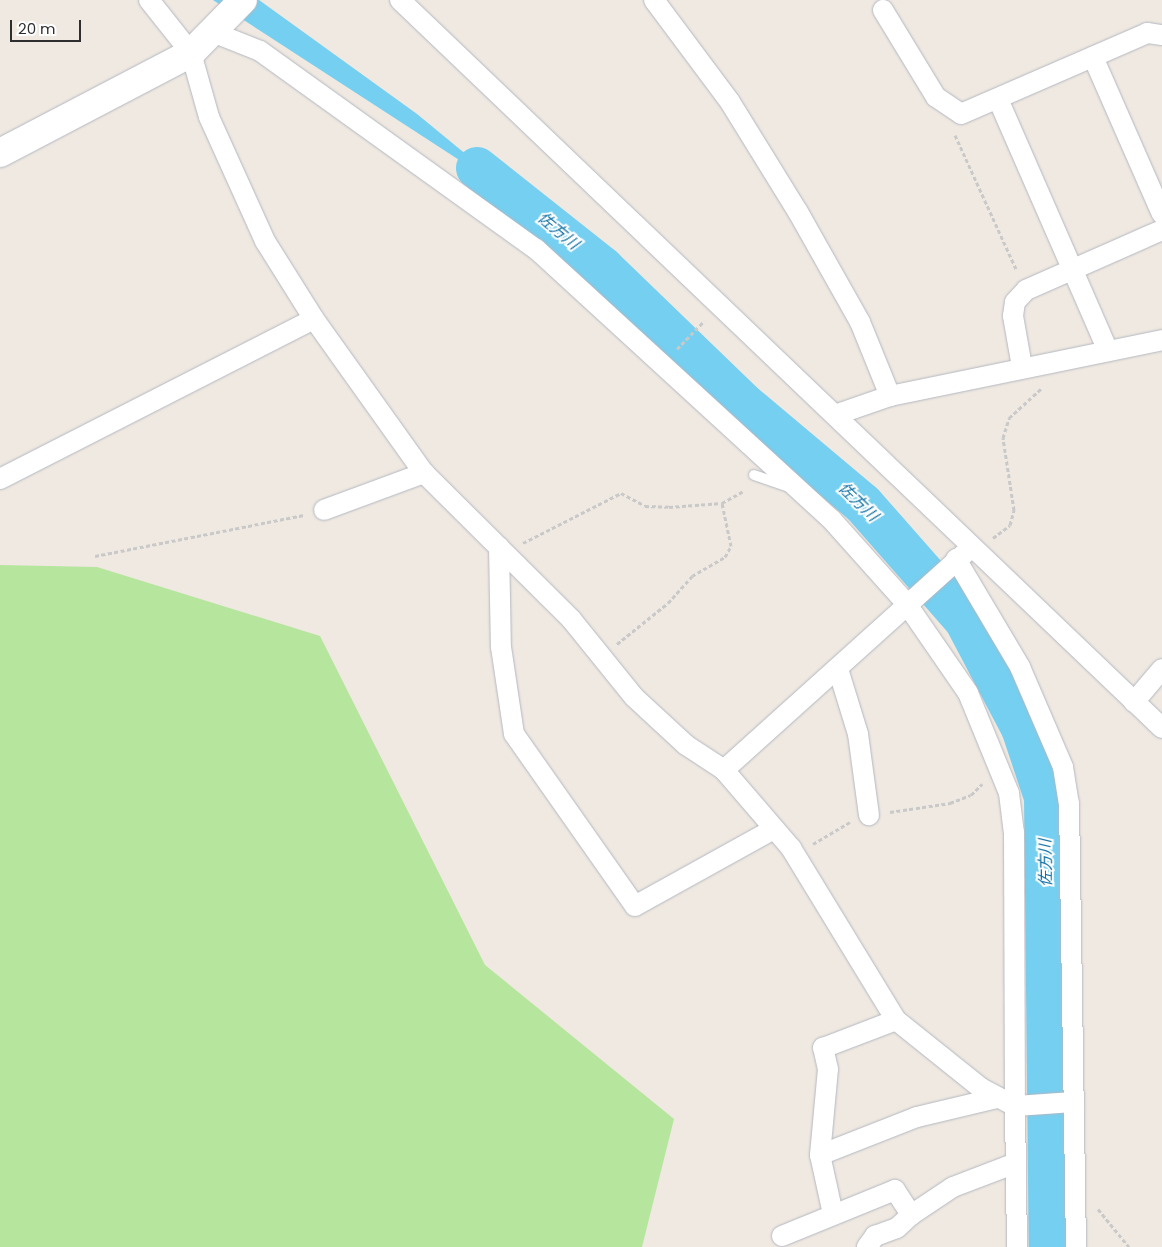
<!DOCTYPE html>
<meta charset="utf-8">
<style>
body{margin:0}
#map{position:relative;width:1162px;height:1247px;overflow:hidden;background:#efe9e1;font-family:Poppins,"Noto Sans JP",sans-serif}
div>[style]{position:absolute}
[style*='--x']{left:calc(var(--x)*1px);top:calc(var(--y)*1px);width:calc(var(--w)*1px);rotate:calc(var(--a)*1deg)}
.green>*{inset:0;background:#b6e59e}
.water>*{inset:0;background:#75cff0}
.river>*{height:42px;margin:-21px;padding:0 21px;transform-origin:21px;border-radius:21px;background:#75cff0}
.path>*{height:3px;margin-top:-1.5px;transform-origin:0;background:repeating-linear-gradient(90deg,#c9c9c9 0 4px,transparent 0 6.5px)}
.roads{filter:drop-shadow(0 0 1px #b4b7c1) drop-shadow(0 0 1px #b4b7c1)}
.lane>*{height:10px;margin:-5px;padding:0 5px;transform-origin:5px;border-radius:5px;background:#fff}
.street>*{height:20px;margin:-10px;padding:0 10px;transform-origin:10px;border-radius:10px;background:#fff}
.secondary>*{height:28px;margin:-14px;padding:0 14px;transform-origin:14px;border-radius:14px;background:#fff}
span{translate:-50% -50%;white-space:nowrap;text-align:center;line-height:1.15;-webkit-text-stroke:4px #fff;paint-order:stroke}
.water-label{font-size:16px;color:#0d6fa3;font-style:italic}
.scale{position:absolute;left:10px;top:20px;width:71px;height:22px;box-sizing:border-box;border:2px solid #2e2e2e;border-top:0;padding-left:6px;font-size:15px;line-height:18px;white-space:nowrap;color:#2e2e2e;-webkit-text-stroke:4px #fff;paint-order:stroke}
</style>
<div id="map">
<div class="green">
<div style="clip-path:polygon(0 565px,97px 567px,320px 636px,485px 965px,674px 1119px,642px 1247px,0 1247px)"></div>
</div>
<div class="water">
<div style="clip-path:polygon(213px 0,259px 0,417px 114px,524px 202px)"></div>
</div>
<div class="river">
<div style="--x:477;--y:168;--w:161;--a:38.4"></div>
<div style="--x:603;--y:268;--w:197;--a:44"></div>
<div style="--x:745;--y:405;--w:154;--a:40"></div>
<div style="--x:863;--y:504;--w:154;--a:48.7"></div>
<div style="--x:965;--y:620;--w:122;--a:62.2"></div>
<div style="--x:1022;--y:728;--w:73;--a:71.6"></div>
<div style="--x:1045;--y:797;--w:450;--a:89.4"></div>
</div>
<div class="path">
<div style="--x:955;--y:135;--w:149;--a:65.5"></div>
<div style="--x:677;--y:349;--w:39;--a:-46"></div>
<div style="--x:993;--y:538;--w:21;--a:-37"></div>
<div style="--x:1010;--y:525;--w:16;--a:-75"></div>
<div style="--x:1014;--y:510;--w:73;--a:-98.7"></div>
<div style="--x:1003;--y:438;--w:21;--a:-73"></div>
<div style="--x:1009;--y:418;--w:45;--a:-42.3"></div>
<div style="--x:523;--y:543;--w:110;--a:-27"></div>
<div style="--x:621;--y:493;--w:27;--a:28"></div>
<div style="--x:645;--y:506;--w:24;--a:2"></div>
<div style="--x:669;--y:507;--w:53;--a:-4.3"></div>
<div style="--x:722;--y:503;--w:26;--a:-29"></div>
<div style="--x:95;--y:556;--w:213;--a:-11.1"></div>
<div style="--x:617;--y:644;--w:65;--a:-38.8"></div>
<div style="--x:668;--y:603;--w:36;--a:-48"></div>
<div style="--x:692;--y:576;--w:38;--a:-30"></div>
<div style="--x:725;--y:557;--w:13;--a:-61"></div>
<div style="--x:731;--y:546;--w:44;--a:-101.8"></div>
<div style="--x:890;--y:812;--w:61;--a:-8.5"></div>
<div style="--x:950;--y:803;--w:22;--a:-21"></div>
<div style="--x:971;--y:795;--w:16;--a:-45"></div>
<div style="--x:813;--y:844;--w:43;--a:-30.7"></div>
<div style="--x:1098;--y:1209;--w:49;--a:50.8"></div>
</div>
<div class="roads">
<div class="lane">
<div style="--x:754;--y:475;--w:36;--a:19"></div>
</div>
<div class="street">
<div style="--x:149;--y:0;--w:68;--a:51.6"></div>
<div style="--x:191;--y:53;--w:66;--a:74.3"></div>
<div style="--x:209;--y:117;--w:136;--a:65.7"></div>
<div style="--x:265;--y:241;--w:92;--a:57.9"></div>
<div style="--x:314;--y:319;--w:189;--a:54.5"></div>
<div style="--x:424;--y:473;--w:207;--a:44.8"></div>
<div style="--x:571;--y:619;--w:100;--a:51.1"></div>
<div style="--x:634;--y:697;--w:71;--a:42.7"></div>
<div style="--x:686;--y:745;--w:45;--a:33.3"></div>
<div style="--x:724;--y:770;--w:103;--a:49.3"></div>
<div style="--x:791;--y:848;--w:202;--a:58.6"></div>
<div style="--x:896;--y:1020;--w:109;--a:38.7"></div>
<div style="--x:981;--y:1088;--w:38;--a:28"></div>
<div style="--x:1015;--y:1106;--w:141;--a:89.2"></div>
<div style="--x:400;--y:0;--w:1054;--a:43.69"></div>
<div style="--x:654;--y:0;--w:127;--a:53.3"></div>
<div style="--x:730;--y:102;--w:129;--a:58.3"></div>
<div style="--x:798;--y:212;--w:126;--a:60.6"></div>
<div style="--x:860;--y:322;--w:80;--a:67.9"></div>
<div style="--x:883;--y:10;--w:102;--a:58.7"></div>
<div style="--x:936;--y:97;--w:30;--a:34"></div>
<div style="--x:961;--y:114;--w:203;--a:-23.5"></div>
<div style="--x:1147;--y:33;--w:15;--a:8"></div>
<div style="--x:215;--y:33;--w:48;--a:21.8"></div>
<div style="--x:260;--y:51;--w:340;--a:35.7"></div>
<div style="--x:536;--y:249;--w:400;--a:42.5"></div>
<div style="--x:831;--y:519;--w:113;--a:48.2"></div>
<div style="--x:906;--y:603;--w:109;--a:55.4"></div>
<div style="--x:968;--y:693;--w:108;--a:67.7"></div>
<div style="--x:1009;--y:793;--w:39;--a:83"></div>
<div style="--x:1014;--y:832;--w:274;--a:89.8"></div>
<div style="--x:1015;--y:1106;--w:59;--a:-3.9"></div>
<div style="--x:1093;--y:57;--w:171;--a:66.3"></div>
<div style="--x:998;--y:99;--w:273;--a:66.4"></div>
<div style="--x:1022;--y:367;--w:52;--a:-100"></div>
<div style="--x:1013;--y:316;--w:14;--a:-82"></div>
<div style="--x:1015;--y:302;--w:16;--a:-47"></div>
<div style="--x:1026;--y:290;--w:149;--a:-23.8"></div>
<div style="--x:835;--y:415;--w:58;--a:-19.1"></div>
<div style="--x:890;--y:396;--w:278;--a:-11.6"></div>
<div style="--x:0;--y:479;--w:352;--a:-27"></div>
<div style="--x:324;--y:510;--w:107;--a:-20.3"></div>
<div style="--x:499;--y:547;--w:100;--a:88.9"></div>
<div style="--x:501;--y:647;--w:88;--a:81.5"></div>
<div style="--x:514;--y:734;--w:210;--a:54.9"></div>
<div style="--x:635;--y:906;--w:159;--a:-29"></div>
<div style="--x:956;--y:559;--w:126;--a:59.3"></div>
<div style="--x:1020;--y:667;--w:109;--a:66.7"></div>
<div style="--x:1063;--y:767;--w:36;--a:81"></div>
<div style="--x:1069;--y:803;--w:444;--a:89.1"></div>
<div style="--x:838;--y:669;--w:68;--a:72.9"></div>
<div style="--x:858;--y:734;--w:82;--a:82.3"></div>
<div style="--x:1134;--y:702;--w:43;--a:-49.7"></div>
<div style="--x:724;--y:770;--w:327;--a:-42"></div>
<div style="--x:820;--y:1155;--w:104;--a:-21.4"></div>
<div style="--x:917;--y:1117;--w:82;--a:-13.4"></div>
<div style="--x:833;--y:1214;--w:60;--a:-102.4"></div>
<div style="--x:820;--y:1155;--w:86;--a:-84.7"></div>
<div style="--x:828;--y:1069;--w:22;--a:-103"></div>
<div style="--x:823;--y:1048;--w:78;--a:-21"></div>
<div style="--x:782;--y:1236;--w:122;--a:-22.2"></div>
<div style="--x:895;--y:1190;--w:30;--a:57"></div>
<div style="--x:911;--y:1215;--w:50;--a:-33.7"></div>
<div style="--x:953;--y:1187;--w:67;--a:-20.9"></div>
<div style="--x:867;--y:1247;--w:14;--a:-54"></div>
<div style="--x:875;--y:1236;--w:23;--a:-20"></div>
<div style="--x:897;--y:1228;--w:19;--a:-43"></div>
</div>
<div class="secondary">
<div style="--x:0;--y:153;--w:216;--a:-27.6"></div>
<div style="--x:191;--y:53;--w:74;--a:-45.5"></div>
</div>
</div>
<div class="water-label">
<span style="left:558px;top:231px;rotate:40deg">佐方川</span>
<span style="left:858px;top:502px;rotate:44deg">佐方川</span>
<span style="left:1046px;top:863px;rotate:-91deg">佐方川</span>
</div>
<div class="scale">20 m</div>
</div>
